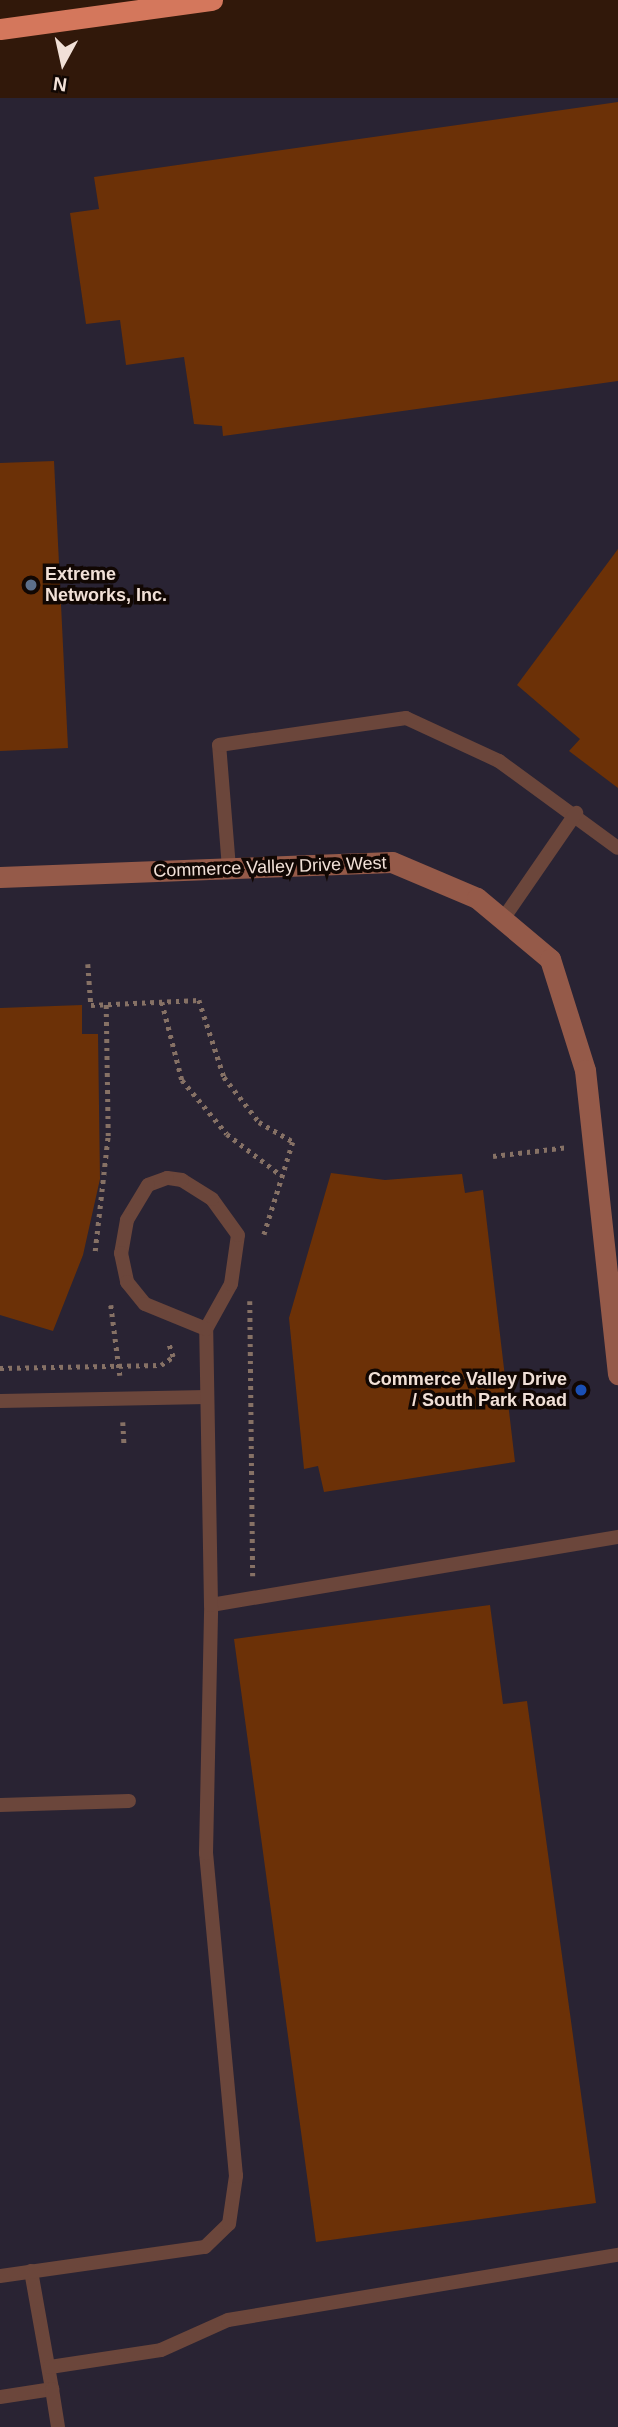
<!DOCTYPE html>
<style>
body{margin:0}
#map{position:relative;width:618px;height:2427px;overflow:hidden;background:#31180a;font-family:Helvetica,sans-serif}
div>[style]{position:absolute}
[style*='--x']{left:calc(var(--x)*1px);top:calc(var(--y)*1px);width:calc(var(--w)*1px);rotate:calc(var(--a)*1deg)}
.commercial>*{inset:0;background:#292333;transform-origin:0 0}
.building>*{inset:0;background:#6c3107}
.path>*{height:4.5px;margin-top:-2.25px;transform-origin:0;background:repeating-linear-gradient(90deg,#867165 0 3.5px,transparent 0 8.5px)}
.lane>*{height:14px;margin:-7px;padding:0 7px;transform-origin:7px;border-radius:7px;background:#6b463b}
.secondary>*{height:21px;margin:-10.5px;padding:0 10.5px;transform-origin:10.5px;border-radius:10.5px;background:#955a49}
.highway>*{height:21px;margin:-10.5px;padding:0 10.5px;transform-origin:10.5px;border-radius:10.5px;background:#d4775c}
.dots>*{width:19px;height:19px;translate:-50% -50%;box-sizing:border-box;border:4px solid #110703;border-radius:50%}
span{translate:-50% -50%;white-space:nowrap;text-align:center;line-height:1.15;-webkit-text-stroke:7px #110703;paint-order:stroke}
.poi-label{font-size:18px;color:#f1e0d7;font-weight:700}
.left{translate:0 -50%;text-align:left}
.right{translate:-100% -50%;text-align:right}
.street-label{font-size:18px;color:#f1e0d7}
.north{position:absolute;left:28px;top:28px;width:70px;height:70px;-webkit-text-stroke:5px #110703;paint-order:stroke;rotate:188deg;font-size:19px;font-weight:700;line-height:28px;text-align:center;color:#f1e0d7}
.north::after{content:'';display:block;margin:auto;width:24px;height:32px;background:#f1e0d7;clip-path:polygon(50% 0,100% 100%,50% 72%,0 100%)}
</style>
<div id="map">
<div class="commercial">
<div style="left:618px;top:98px;width:2329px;height:621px;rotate:90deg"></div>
</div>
<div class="building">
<div style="clip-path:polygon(618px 102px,618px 381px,223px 436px,222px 426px,194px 424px,184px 357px,126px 365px,120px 320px,86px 324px,70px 213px,99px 209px,94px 177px)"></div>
<div style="clip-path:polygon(54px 461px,68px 748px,0 751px,0 463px)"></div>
<div style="clip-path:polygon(618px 549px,618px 788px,569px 751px,580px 739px,517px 685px)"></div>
<div style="clip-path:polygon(82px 1005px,82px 1034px,98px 1034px,100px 1179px,83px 1255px,53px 1331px,0 1315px,0 1008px)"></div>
<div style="clip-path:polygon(331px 1173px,385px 1180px,462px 1174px,465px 1193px,483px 1190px,515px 1462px,324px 1492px,318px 1466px,304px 1469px,289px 1318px)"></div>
<div style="clip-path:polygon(490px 1605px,503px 1704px,527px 1701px,596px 2203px,316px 2242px,234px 1639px)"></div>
</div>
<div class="path">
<div style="--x:88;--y:964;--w:41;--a:85.8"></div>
<div style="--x:91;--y:1005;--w:108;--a:-2.7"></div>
<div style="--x:199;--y:1000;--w:81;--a:72"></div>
<div style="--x:224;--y:1077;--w:57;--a:52.1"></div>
<div style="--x:259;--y:1122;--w:39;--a:30"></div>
<div style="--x:293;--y:1142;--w:97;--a:107.3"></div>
<div style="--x:162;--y:1002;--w:81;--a:75.6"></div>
<div style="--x:182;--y:1080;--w:70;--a:50.2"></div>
<div style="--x:227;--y:1134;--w:69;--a:37.4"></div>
<div style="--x:493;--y:1156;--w:76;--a:-6.8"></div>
<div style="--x:95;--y:1251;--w:116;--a:-83.6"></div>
<div style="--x:108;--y:1136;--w:132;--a:-90.9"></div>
<div style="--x:250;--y:1301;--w:275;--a:89.4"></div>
<div style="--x:111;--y:1305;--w:71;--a:82.7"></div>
<div style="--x:0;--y:1368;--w:161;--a:-1.1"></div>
<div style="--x:161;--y:1365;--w:14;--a:-34"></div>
<div style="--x:173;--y:1357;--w:16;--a:-108"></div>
<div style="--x:123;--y:1422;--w:22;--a:87"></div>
</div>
<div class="lane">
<div style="--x:229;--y:868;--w:123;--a:-94.6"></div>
<div style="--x:219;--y:745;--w:189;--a:-8.2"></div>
<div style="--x:406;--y:718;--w:102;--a:24.8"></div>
<div style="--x:499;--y:761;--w:147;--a:36.2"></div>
<div style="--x:503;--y:919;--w:129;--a:-55.4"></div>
<div style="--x:0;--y:1401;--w:207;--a:-1.1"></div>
<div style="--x:211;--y:1605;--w:413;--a:-9.5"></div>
<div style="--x:0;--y:1805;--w:129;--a:-1.8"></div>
<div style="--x:31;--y:2271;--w:120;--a:79.9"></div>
<div style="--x:0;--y:2276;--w:207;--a:-8.1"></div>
<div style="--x:205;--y:2247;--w:33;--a:-44"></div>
<div style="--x:229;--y:2224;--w:49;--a:-81.7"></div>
<div style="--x:236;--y:2176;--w:324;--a:-95.3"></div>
<div style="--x:206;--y:1853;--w:248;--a:-88.8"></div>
<div style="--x:211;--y:1605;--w:276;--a:-91"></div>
<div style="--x:206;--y:1329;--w:51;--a:-60.9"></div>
<div style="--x:231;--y:1284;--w:49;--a:-81.9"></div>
<div style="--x:238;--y:1235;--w:44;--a:-125.8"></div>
<div style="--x:212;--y:1199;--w:36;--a:-148"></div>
<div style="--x:182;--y:1180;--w:15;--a:-172"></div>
<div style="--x:167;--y:1178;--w:20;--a:160"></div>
<div style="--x:148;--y:1185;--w:41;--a:121"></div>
<div style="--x:127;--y:1220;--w:34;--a:100"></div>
<div style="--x:121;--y:1253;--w:30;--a:78"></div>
<div style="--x:127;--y:1282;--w:28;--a:51"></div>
<div style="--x:145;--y:1304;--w:66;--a:22.3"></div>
<div style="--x:50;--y:2367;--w:112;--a:-8.7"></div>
<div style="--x:161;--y:2350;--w:73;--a:-24.1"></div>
<div style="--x:228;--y:2320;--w:395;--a:-9.5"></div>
<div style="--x:0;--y:2397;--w:53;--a:-8.7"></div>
<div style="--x:52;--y:2389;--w:38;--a:81"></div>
</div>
<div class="secondary">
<div style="--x:0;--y:877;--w:392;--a:-2.2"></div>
<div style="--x:392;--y:862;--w:92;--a:23"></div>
<div style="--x:477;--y:898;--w:95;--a:39.9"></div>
<div style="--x:550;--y:959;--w:116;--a:72.5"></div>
<div style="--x:585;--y:1070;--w:306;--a:83.8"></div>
</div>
<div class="highway">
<div style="--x:0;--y:29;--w:214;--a:-7.8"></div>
</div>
<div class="dots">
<div style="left:31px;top:585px;background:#5c6f8a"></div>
<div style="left:581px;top:1390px;background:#1a4fb4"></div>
</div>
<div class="poi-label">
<span class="left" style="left:45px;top:585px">Extreme<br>Networks, Inc.</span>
<span class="right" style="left:567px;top:1390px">Commerce Valley Drive<br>/ South Park Road</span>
</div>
<div class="street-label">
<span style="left:270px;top:867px;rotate:-2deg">Commerce Valley Drive West</span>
</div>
<div class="north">N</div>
</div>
